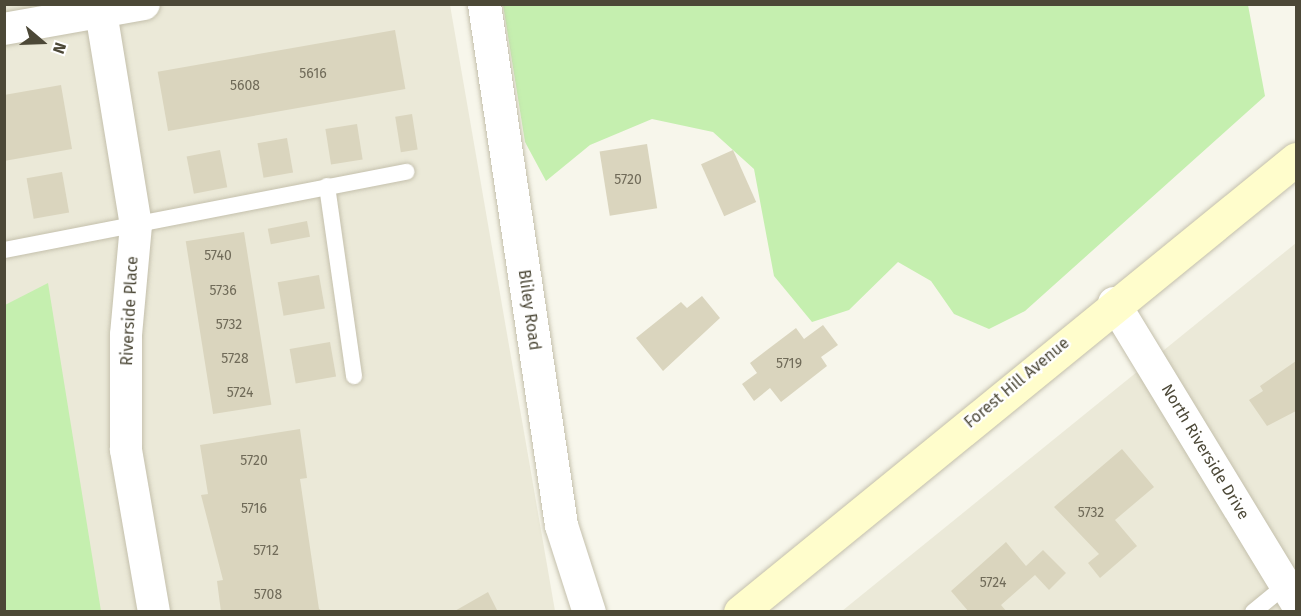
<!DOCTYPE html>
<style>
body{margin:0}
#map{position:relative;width:1301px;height:616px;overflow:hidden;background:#f7f6eb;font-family:"Fira Sans",sans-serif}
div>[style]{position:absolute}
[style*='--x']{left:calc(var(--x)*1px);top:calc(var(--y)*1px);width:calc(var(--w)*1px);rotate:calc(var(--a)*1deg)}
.residential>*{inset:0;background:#ebe9d8}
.green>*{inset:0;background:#c5efaf}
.building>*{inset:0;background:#dad5be;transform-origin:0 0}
.roads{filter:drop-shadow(0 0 2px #c4c0ac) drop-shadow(0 0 2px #c4c0ac)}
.service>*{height:16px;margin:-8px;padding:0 8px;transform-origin:8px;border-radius:8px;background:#fff}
.minor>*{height:32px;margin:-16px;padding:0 16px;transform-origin:16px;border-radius:16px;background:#fff}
.tertiary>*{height:33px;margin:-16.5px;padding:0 16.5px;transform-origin:16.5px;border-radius:16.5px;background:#fff}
.secondary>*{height:33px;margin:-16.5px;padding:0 16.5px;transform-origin:16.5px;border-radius:16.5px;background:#fffdcc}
span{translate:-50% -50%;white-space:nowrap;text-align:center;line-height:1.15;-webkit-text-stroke:4.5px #fff;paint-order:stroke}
.number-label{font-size:14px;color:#706b59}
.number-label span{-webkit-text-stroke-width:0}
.street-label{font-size:16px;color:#4c4837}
.frame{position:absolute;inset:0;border:6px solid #4c4837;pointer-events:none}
.north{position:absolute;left:12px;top:12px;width:60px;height:60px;-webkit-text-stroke:4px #fff;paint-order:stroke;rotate:109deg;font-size:16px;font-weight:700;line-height:24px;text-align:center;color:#4c4837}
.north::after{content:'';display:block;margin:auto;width:21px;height:27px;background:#4c4837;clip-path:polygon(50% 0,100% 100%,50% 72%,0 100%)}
</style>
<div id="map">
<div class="residential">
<div style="clip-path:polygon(4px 5px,450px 5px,555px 611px,5px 611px)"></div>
<div style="clip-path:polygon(1296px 243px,1296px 611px,842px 611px)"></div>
</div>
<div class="green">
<div style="clip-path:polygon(503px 5px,1248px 5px,1265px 96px,1025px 311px,989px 329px,954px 314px,931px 281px,898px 262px,849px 310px,812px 322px,774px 276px,754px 169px,713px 132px,652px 119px,590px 145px,546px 181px,525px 142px)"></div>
<div style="clip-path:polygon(48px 283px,101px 611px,5px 611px,5px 305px)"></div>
</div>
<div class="building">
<div style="left:395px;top:30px;width:60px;height:241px;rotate:80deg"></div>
<div style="clip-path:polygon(61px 85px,72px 149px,4px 161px,4px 95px)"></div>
<div style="left:412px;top:114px;width:36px;height:17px;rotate:81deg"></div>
<div style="left:357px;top:124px;width:36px;height:32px;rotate:81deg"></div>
<div style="left:287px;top:138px;width:35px;height:30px;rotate:80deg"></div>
<div style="left:647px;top:144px;width:65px;height:48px;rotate:81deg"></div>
<div style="left:220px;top:150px;width:38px;height:34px;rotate:79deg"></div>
<div style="left:733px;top:150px;width:57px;height:35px;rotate:66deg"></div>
<div style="left:62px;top:172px;width:41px;height:36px;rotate:80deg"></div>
<div style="left:307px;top:221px;width:16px;height:40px;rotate:79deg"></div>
<div style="left:244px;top:232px;width:175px;height:59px;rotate:81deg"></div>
<div style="left:319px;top:275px;width:34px;height:42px;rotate:80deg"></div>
<div style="clip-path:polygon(702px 296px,720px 318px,663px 371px,636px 338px,681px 302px,687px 308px)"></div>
<div style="clip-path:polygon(823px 325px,838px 345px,821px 357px,827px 366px,781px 402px,770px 388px,754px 401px,742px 384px,757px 373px,750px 363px,796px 328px,804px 339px)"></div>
<div style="left:330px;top:342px;width:35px;height:41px;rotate:80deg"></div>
<div style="clip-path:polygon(1296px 361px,1296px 411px,1267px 426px,1249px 400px,1263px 391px,1260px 386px)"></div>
<div style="clip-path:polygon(300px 429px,307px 478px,300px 479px,319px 609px,324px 612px,221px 612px,217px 581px,223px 580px,201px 495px,208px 494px,200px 445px)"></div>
<div style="clip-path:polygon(1122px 449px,1154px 487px,1115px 520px,1137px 546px,1100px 578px,1088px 563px,1099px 554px,1054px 507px)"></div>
<div style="clip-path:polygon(1006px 542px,1026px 566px,1043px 550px,1066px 573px,1049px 590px,1035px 575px,1001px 605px,1007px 612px,969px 612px,951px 591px)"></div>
<div style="clip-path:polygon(488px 592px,498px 612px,453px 612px)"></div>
</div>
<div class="roads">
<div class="service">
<div style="--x:327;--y:186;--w:192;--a:81.9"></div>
<div style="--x:4;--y:250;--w:410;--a:-11"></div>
<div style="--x:1253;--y:612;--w:43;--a:-39.3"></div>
</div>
<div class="minor">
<div style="--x:101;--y:12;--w:216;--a:80.7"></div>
<div style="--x:136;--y:225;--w:110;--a:95.2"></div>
<div style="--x:126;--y:335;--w:115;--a:90"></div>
<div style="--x:126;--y:450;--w:164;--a:80.2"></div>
<div style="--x:4;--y:29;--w:142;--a:-10.1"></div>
<div style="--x:1114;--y:303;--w:350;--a:58.7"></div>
</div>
<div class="tertiary">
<div style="--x:484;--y:4;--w:527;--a:81.59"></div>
<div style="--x:561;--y:525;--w:91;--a:72.2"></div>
</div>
<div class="secondary">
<div style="--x:740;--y:612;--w:717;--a:-39.17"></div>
</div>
</div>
<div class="number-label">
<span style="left:313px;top:74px">5616</span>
<span style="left:245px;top:86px">5608</span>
<span style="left:628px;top:180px">5720</span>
<span style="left:218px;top:256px">5740</span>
<span style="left:223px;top:291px">5736</span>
<span style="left:229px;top:325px">5732</span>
<span style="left:235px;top:359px">5728</span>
<span style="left:789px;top:364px">5719</span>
<span style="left:240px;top:393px">5724</span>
<span style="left:254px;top:461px">5720</span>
<span style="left:254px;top:509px">5716</span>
<span style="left:1091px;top:513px">5732</span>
<span style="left:266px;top:551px">5712</span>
<span style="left:993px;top:583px">5724</span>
<span style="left:268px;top:595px">5708</span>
</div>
<div class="street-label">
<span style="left:529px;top:310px;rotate:82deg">Bliley Road</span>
<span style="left:130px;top:311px;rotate:-87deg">Riverside Place</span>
<span style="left:1017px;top:383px;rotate:-40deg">Forest Hill Avenue</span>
<span style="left:1205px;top:452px;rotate:59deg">North Riverside Drive</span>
</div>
<div class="frame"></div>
<div class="north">N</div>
</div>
